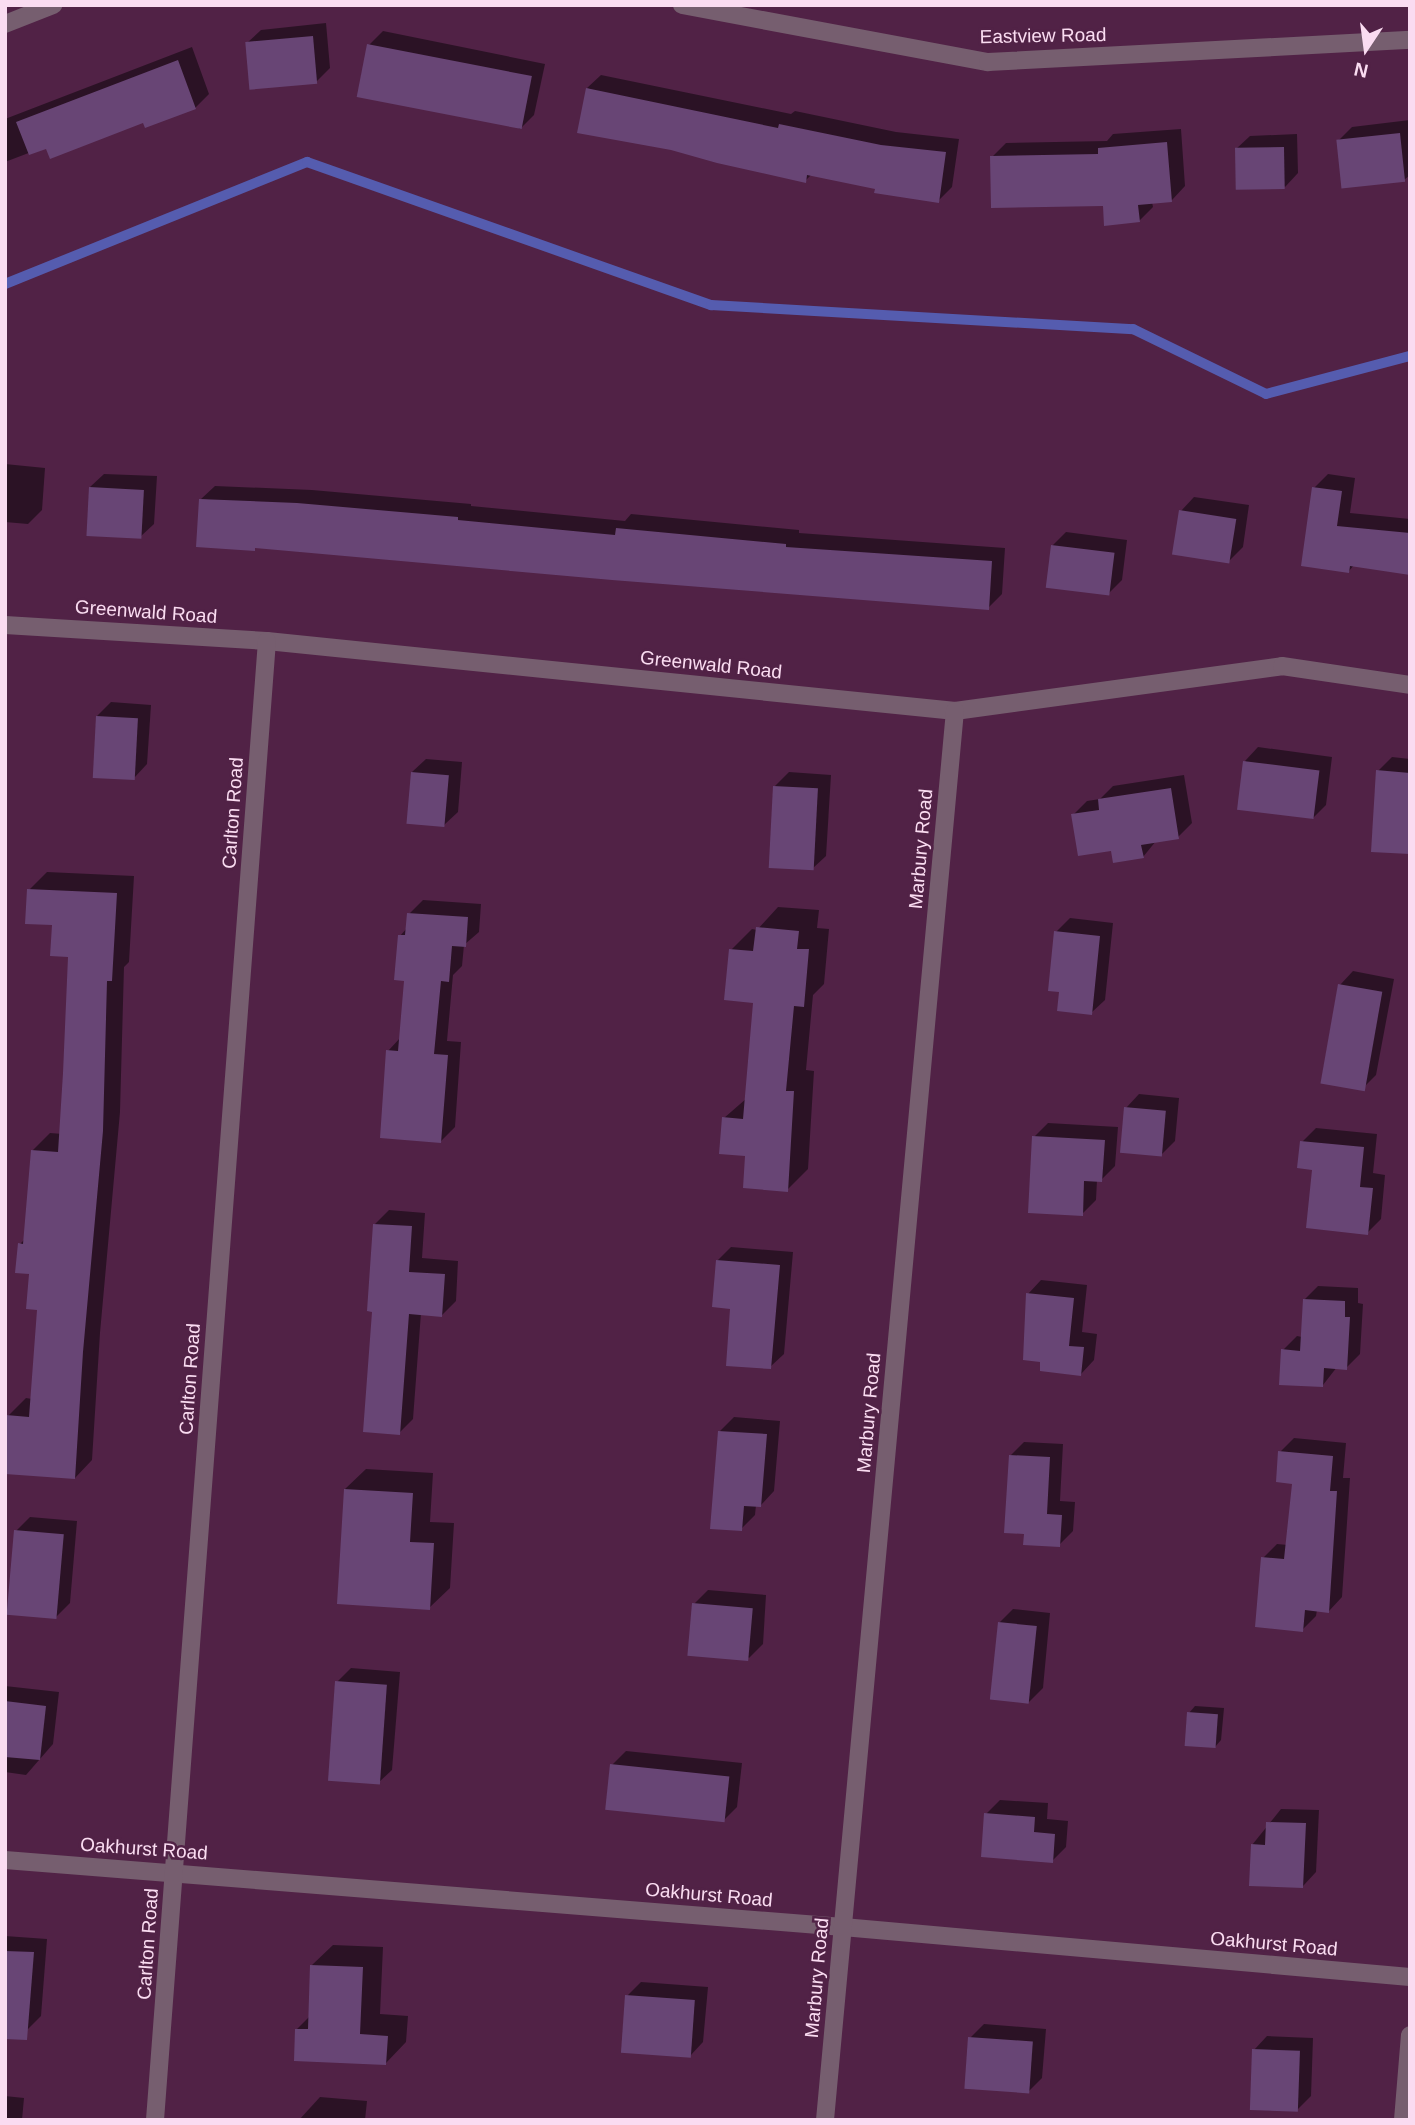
<!DOCTYPE html>
<style>
body{margin:0}
#map{position:relative;width:1415px;height:2125px;overflow:hidden;background:#512246;font-family:Helvetica,sans-serif}
div>[style]{position:absolute}
[style*='--x']{left:calc(var(--x)*1px);top:calc(var(--y)*1px);width:calc(var(--w)*1px);rotate:calc(var(--a)*1deg)}
.shadow>*{inset:0;background:#0007}
.stream>*{height:10px;margin:-5px;padding:0 5px;transform-origin:5px;border-radius:5px;background:#555caf}
.building>*{inset:0;background:#684575;transform-origin:0 0}
.minor>*{height:18px;margin:-9px;padding:0 9px;transform-origin:9px;border-radius:9px;background:#765e6f}
span{translate:-50% -50%;white-space:nowrap;text-align:center;line-height:1.15;-webkit-text-stroke:5px #512246;paint-order:stroke}
.street-label{font-size:19px;color:#fadcf1}
.frame{position:absolute;inset:0;border:7px solid #fadcf1;pointer-events:none}
.north{position:absolute;left:1331px;top:14px;width:70px;height:70px;-webkit-text-stroke:5px #512246;paint-order:stroke;rotate:193deg;font-size:19px;font-weight:700;line-height:28px;text-align:center;color:#fadcf1}
.north::after{content:'';display:block;margin:auto;width:24px;height:32px;background:#fadcf1;clip-path:polygon(50% 0,100% 100%,50% 72%,0 100%)}
</style>
<div id="map">
<div class="shadow">
<div style="clip-path:polygon(326px 23px,330px 68px,316px 82px,247px 43px,261px 30px)"></div>
<div style="clip-path:polygon(383px 31px,545px 64px,534px 115px,520px 129px,369px 45px)"></div>
<div style="clip-path:polygon(192px 47px,209px 94px,195px 108px,47px 146px,5px 162px,5px 119px)"></div>
<div style="clip-path:polygon(601px 75px,791px 114px,795px 111px,896px 132px,959px 139px,952px 187px,938px 201px,812px 174px,805px 181px,587px 88px)"></div>
<div style="clip-path:polygon(1410px 120px,1410px 175px,1404px 180px,1338px 141px,1352px 127px)"></div>
<div style="clip-path:polygon(1181px 129px,1185px 186px,1172px 200px,1152px 202px,1153px 207px,1139px 221px,992px 157px,1006px 143px,1107px 141px,1113px 134px)"></div>
<div style="clip-path:polygon(1297px 134px,1298px 173px,1285px 187px,1236px 149px,1250px 136px)"></div>
<div style="clip-path:polygon(5px 464px,45px 468px,42px 510px,28px 524px,5px 522px)"></div>
<div style="clip-path:polygon(104px 474px,157px 476px,154px 524px,140px 537px,90px 487px)"></div>
<div style="clip-path:polygon(1328px 474px,1355px 478px,1350px 513px,1410px 519px,1410px 573px,1354px 565px,1349px 571px,1314px 488px)"></div>
<div style="clip-path:polygon(215px 486px,312px 490px,471px 504px,471px 506px,625px 521px,631px 514px,799px 530px,799px 533px,1005px 548px,1002px 594px,988px 608px,201px 499px)"></div>
<div style="clip-path:polygon(1194px 497px,1249px 505px,1243px 547px,1229px 561px,1181px 511px)"></div>
<div style="clip-path:polygon(1066px 532px,1127px 540px,1122px 580px,1108px 594px,1052px 546px)"></div>
<div style="clip-path:polygon(111px 702px,151px 705px,147px 764px,134px 778px,97px 716px)"></div>
<div style="clip-path:polygon(1258px 747px,1332px 757px,1326px 805px,1312px 819px,1245px 761px)"></div>
<div style="clip-path:polygon(1392px 757px,1410px 759px,1410px 853px,1378px 771px)"></div>
<div style="clip-path:polygon(426px 759px,462px 762px,458px 812px,444px 825px,412px 772px)"></div>
<div style="clip-path:polygon(789px 772px,831px 775px,826px 856px,812px 869px,775px 786px)"></div>
<div style="clip-path:polygon(1184px 775px,1192px 823px,1178px 837px,1156px 841px,1143px 857px,1113px 849px,1073px 815px,1087px 801px,1100px 799px,1113px 786px)"></div>
<div style="clip-path:polygon(47px 872px,134px 876px,129px 962px,124px 967px,120px 1112px,100px 1333px,92px 1460px,75px 1478px,5px 1473px,8px 1416px,26px 1398px,32px 1399px,39px 1309px,20px 1244px,25px 1239px,32px 1151px,50px 1133px,63px 1134px,69px 955px,53px 923px,29px 890px)"></div>
<div style="clip-path:polygon(423px 900px,481px 904px,479px 932px,464px 945px,462px 966px,453px 975px,447px 1041px,461px 1042px,455px 1127px,441px 1141px,388px 1051px,401px 1037px,406px 980px,400px 936px,407px 928px,409px 914px)"></div>
<div style="clip-path:polygon(778px 907px,819px 910px,817px 928px,829px 929px,824px 984px,813px 995px,806px 1070px,814px 1071px,808px 1169px,787px 1190px,747px 1154px,724px 1118px,747px 1098px,755px 1001px,731px 950px,752px 929px,757px 930px)"></div>
<div style="clip-path:polygon(1070px 918px,1113px 923px,1105px 1000px,1091px 1013px,1061px 991px,1056px 932px)"></div>
<div style="clip-path:polygon(1353px 971px,1394px 979px,1376px 1075px,1362px 1089px,1340px 985px)"></div>
<div style="clip-path:polygon(1139px 1094px,1179px 1098px,1175px 1141px,1161px 1155px,1126px 1108px)"></div>
<div style="clip-path:polygon(1048px 1123px,1118px 1127px,1115px 1166px,1101px 1180px,1097px 1180px,1096px 1200px,1082px 1214px,1034px 1137px)"></div>
<div style="clip-path:polygon(1316px 1128px,1377px 1134px,1373px 1173px,1385px 1175px,1381px 1219px,1367px 1233px,1314px 1168px,1302px 1142px)"></div>
<div style="clip-path:polygon(389px 1210px,425px 1213px,422px 1258px,458px 1261px,456px 1301px,442px 1315px,421px 1313px,413px 1419px,399px 1433px,373px 1310px,375px 1224px)"></div>
<div style="clip-path:polygon(731px 1247px,793px 1252px,784px 1354px,770px 1367px,732px 1307px,717px 1261px)"></div>
<div style="clip-path:polygon(1041px 1280px,1087px 1285px,1082px 1332px,1097px 1334px,1094px 1360px,1081px 1374px,1028px 1294px)"></div>
<div style="clip-path:polygon(1318px 1286px,1358px 1288px,1358px 1303px,1363px 1304px,1360px 1354px,1346px 1368px,1337px 1367px,1323px 1385px,1283px 1350px,1297px 1336px,1302px 1337px,1304px 1300px)"></div>
<div style="clip-path:polygon(734px 1417px,780px 1421px,774px 1491px,761px 1505px,756px 1505px,755px 1515px,741px 1529px,720px 1431px)"></div>
<div style="clip-path:polygon(1294px 1438px,1346px 1443px,1343px 1478px,1350px 1478px,1342px 1597px,1329px 1611px,1317px 1610px,1316px 1616px,1302px 1630px,1263px 1558px,1277px 1544px,1288px 1545px,1293px 1482px,1280px 1452px)"></div>
<div style="clip-path:polygon(1024px 1442px,1063px 1444px,1060px 1501px,1075px 1502px,1073px 1531px,1059px 1545px,1026px 1532px,1010px 1456px)"></div>
<div style="clip-path:polygon(366px 1469px,433px 1473px,430px 1522px,454px 1523px,450px 1588px,429px 1608px,345px 1489px)"></div>
<div style="clip-path:polygon(30px 1517px,77px 1521px,70px 1603px,56px 1617px,16px 1531px)"></div>
<div style="clip-path:polygon(708px 1590px,766px 1595px,763px 1644px,749px 1658px,694px 1604px)"></div>
<div style="clip-path:polygon(1013px 1609px,1050px 1613px,1043px 1688px,1029px 1702px,999px 1623px)"></div>
<div style="clip-path:polygon(351px 1668px,400px 1672px,392px 1770px,378px 1783px,337px 1682px)"></div>
<div style="clip-path:polygon(5px 1686px,59px 1692px,53px 1744px,26px 1775px,5px 1772px)"></div>
<div style="clip-path:polygon(1195px 1706px,1224px 1708px,1221px 1740px,1215px 1747px,1189px 1713px)"></div>
<div style="clip-path:polygon(626px 1751px,742px 1763px,737px 1807px,723px 1821px,612px 1765px)"></div>
<div style="clip-path:polygon(1000px 1800px,1048px 1803px,1047px 1819px,1068px 1821px,1066px 1847px,1052px 1861px,986px 1814px)"></div>
<div style="clip-path:polygon(1281px 1809px,1319px 1810px,1316px 1872px,1303px 1886px,1252px 1845px)"></div>
<div style="clip-path:polygon(5px 1936px,47px 1939px,41px 2016px,27px 2030px,5px 2028px)"></div>
<div style="clip-path:polygon(333px 1945px,383px 1947px,380px 2014px,408px 2016px,406px 2042px,386px 2063px,297px 2029px,310px 2016px,312px 1965px)"></div>
<div style="clip-path:polygon(641px 1982px,708px 1987px,703px 2042px,690px 2056px,627px 1996px)"></div>
<div style="clip-path:polygon(984px 2024px,1046px 2029px,1042px 2078px,1028px 2092px,970px 2038px)"></div>
<div style="clip-path:polygon(1267px 2036px,1313px 2038px,1311px 2096px,1297px 2110px,1254px 2050px)"></div>
<div style="clip-path:polygon(5px 2096px,24px 2098px,22px 2120px,5px 2120px)"></div>
<div style="clip-path:polygon(320px 2097px,367px 2101px,365px 2120px,299px 2120px)"></div>
</div>
<div class="stream">
<div style="--x:5;--y:284;--w:326;--a:-22"></div>
<div style="--x:307;--y:162;--w:429;--a:19.5"></div>
<div style="--x:711;--y:305;--w:423;--a:3.3"></div>
<div style="--x:1133;--y:329;--w:148;--a:26"></div>
<div style="--x:1266;--y:394;--w:149;--a:-14.8"></div>
</div>
<div class="building">
<div style="left:313px;top:36px;width:48px;height:68px;rotate:85deg"></div>
<div style="left:367px;top:44px;width:168px;height:54px;rotate:11deg"></div>
<div style="clip-path:polygon(178px 60px,196px 109px,145px 128px,143px 123px,50px 159px,46px 149px,29px 155px,16px 122px)"></div>
<div style="clip-path:polygon(586px 88px,778px 128px,779px 124px,881px 145px,946px 152px,939px 203px,874px 193px,875px 189px,807px 175px,806px 183px,717px 163px,671px 150px,577px 133px)"></div>
<div style="left:1400px;top:133px;width:49px;height:64px;rotate:84deg"></div>
<div style="clip-path:polygon(1167px 142px,1172px 202px,1138px 205px,1140px 222px,1104px 226px,1103px 206px,991px 208px,990px 156px,1098px 154px,1098px 148px)"></div>
<div style="left:1284px;top:147px;width:42px;height:49px;rotate:89deg"></div>
<div style="left:89px;top:487px;width:55px;height:49px;rotate:3deg"></div>
<div style="clip-path:polygon(1312px 487px,1342px 491px,1337px 526px,1410px 533px,1410px 575px,1350px 566px,1349px 573px,1301px 566px)"></div>
<div style="clip-path:polygon(199px 499px,297px 503px,458px 517px,458px 520px,615px 535px,616px 528px,786px 544px,786px 547px,992px 561px,989px 610px,612px 580px,255px 548px,255px 551px,196px 547px)"></div>
<div style="left:1179px;top:510px;width:58px;height:45px;rotate:9deg"></div>
<div style="left:1051px;top:545px;width:64px;height:43px;rotate:7deg"></div>
<div style="left:96px;top:716px;width:42px;height:62px;rotate:3deg"></div>
<div style="left:1243px;top:761px;width:77px;height:49px;rotate:7deg"></div>
<div style="clip-path:polygon(1376px 770px,1410px 773px,1410px 854px,1371px 852px)"></div>
<div style="left:411px;top:772px;width:38px;height:52px;rotate:5deg"></div>
<div style="left:773px;top:786px;width:45px;height:82px;rotate:3deg"></div>
<div style="clip-path:polygon(1171px 788px,1179px 839px,1141px 845px,1144px 858px,1113px 863px,1111px 851px,1078px 856px,1071px 814px,1099px 810px,1098px 799px)"></div>
<div style="clip-path:polygon(27px 889px,117px 893px,112px 981px,107px 981px,103px 1131px,83px 1352px,75px 1479px,5px 1474px,6px 1415px,29px 1417px,37px 1310px,26px 1309px,29px 1274px,15px 1273px,18px 1243px,23px 1244px,31px 1150px,58px 1152px,63px 1073px,68px 957px,50px 956px,52px 925px,25px 924px)"></div>
<div style="clip-path:polygon(407px 913px,468px 917px,466px 947px,452px 946px,449px 982px,441px 981px,434px 1054px,448px 1055px,441px 1143px,380px 1138px,386px 1050px,398px 1051px,404px 981px,394px 980px,398px 935px,405px 935px)"></div>
<div style="clip-path:polygon(756px 927px,799px 931px,797px 949px,809px 949px,804px 1007px,794px 1006px,786px 1091px,794px 1091px,788px 1192px,743px 1188px,745px 1156px,719px 1154px,722px 1117px,743px 1119px,753px 1003px,724px 1000px,729px 949px,753px 951px)"></div>
<div style="clip-path:polygon(1054px 931px,1100px 936px,1092px 1015px,1057px 1011px,1059px 992px,1048px 991px)"></div>
<div style="left:1338px;top:984px;width:45px;height:101px;rotate:10deg"></div>
<div style="left:1124px;top:1107px;width:42px;height:46px;rotate:5deg"></div>
<div style="clip-path:polygon(1032px 1136px,1105px 1140px,1102px 1182px,1084px 1181px,1083px 1216px,1028px 1213px)"></div>
<div style="clip-path:polygon(1300px 1141px,1364px 1147px,1360px 1187px,1373px 1188px,1368px 1235px,1306px 1228px,1312px 1170px,1297px 1168px)"></div>
<div style="clip-path:polygon(373px 1224px,412px 1226px,409px 1272px,445px 1274px,442px 1317px,409px 1314px,400px 1435px,363px 1432px,372px 1312px,367px 1311px)"></div>
<div style="clip-path:polygon(716px 1260px,780px 1265px,771px 1369px,726px 1366px,730px 1309px,712px 1307px)"></div>
<div style="clip-path:polygon(1026px 1293px,1074px 1298px,1069px 1346px,1084px 1347px,1081px 1376px,1040px 1371px,1040px 1362px,1023px 1360px)"></div>
<div style="clip-path:polygon(1303px 1299px,1345px 1301px,1345px 1317px,1350px 1317px,1347px 1370px,1324px 1368px,1323px 1387px,1279px 1385px,1281px 1349px,1300px 1351px)"></div>
<div style="clip-path:polygon(718px 1431px,767px 1434px,761px 1507px,744px 1506px,742px 1531px,710px 1529px)"></div>
<div style="clip-path:polygon(1278px 1451px,1333px 1456px,1330px 1491px,1337px 1491px,1329px 1613px,1305px 1610px,1303px 1632px,1255px 1627px,1261px 1557px,1284px 1559px,1292px 1484px,1276px 1482px)"></div>
<div style="clip-path:polygon(1009px 1455px,1050px 1457px,1047px 1514px,1062px 1515px,1060px 1547px,1023px 1545px,1024px 1534px,1004px 1533px)"></div>
<div style="clip-path:polygon(344px 1489px,413px 1493px,410px 1542px,434px 1543px,430px 1610px,337px 1604px)"></div>
<div style="left:14px;top:1530px;width:50px;height:85px;rotate:5deg"></div>
<div style="left:692px;top:1603px;width:61px;height:53px;rotate:5deg"></div>
<div style="left:998px;top:1622px;width:39px;height:78px;rotate:6deg"></div>
<div style="left:335px;top:1681px;width:52px;height:100px;rotate:4deg"></div>
<div style="clip-path:polygon(5px 1701px,46px 1706px,40px 1760px,5px 1757px)"></div>
<div style="left:1187px;top:1712px;width:31px;height:34px;rotate:4deg"></div>
<div style="left:610px;top:1764px;width:120px;height:46px;rotate:6deg"></div>
<div style="clip-path:polygon(984px 1813px,1035px 1817px,1034px 1832px,1055px 1834px,1053px 1863px,981px 1857px)"></div>
<div style="clip-path:polygon(1266px 1822px,1306px 1823px,1303px 1888px,1249px 1886px,1251px 1844px,1265px 1845px)"></div>
<div style="clip-path:polygon(5px 1951px,34px 1952px,27px 2040px,5px 2039px)"></div>
<div style="clip-path:polygon(310px 1965px,363px 1967px,360px 2034px,388px 2036px,386px 2065px,294px 2061px,295px 2029px,308px 2029px)"></div>
<div style="left:625px;top:1995px;width:70px;height:58px;rotate:4deg"></div>
<div style="left:968px;top:2037px;width:65px;height:52px;rotate:4deg"></div>
<div style="left:1252px;top:2049px;width:48px;height:61px;rotate:2deg"></div>
</div>
<div class="minor">
<div style="--x:682;--y:5;--w:311;--a:10.6"></div>
<div style="--x:988;--y:62;--w:423;--a:-3"></div>
<div style="--x:5;--y:24;--w:52;--a:-21.6"></div>
<div style="--x:5;--y:625;--w:262;--a:3.5"></div>
<div style="--x:267;--y:641;--w:692;--a:5.81"></div>
<div style="--x:955;--y:711;--w:330;--a:-7.8"></div>
<div style="--x:1282;--y:666;--w:129;--a:8.4"></div>
<div style="--x:5;--y:1860;--w:841;--a:4.57"></div>
<div style="--x:843;--y:1927;--w:569;--a:5.04"></div>
<div style="--x:155;--y:2120;--w:1483;--a:-85.67"></div>
<div style="--x:825;--y:2120;--w:1415;--a:-84.73"></div>
<div style="--x:1403;--y:2120;--w:85;--a:-85.3"></div>
</div>
<div class="street-label">
<span style="left:1043px;top:36px;rotate:-1deg">Eastview Road</span>
<span style="left:146px;top:612px;rotate:4deg">Greenwald Road</span>
<span style="left:711px;top:665px;rotate:6deg">Greenwald Road</span>
<span style="left:233px;top:813px;rotate:-86deg">Carlton Road</span>
<span style="left:921px;top:849px;rotate:-85deg">Marbury Road</span>
<span style="left:190px;top:1379px;rotate:-86deg">Carlton Road</span>
<span style="left:869px;top:1413px;rotate:-85deg">Marbury Road</span>
<span style="left:144px;top:1849px;rotate:4deg">Oakhurst Road</span>
<span style="left:709px;top:1895px;rotate:5deg">Oakhurst Road</span>
<span style="left:148px;top:1944px;rotate:-86deg">Carlton Road</span>
<span style="left:1274px;top:1944px;rotate:5deg">Oakhurst Road</span>
<span style="left:817px;top:1978px;rotate:-85deg">Marbury Road</span>
</div>
<div class="frame"></div>
<div class="north">N</div>
</div>
